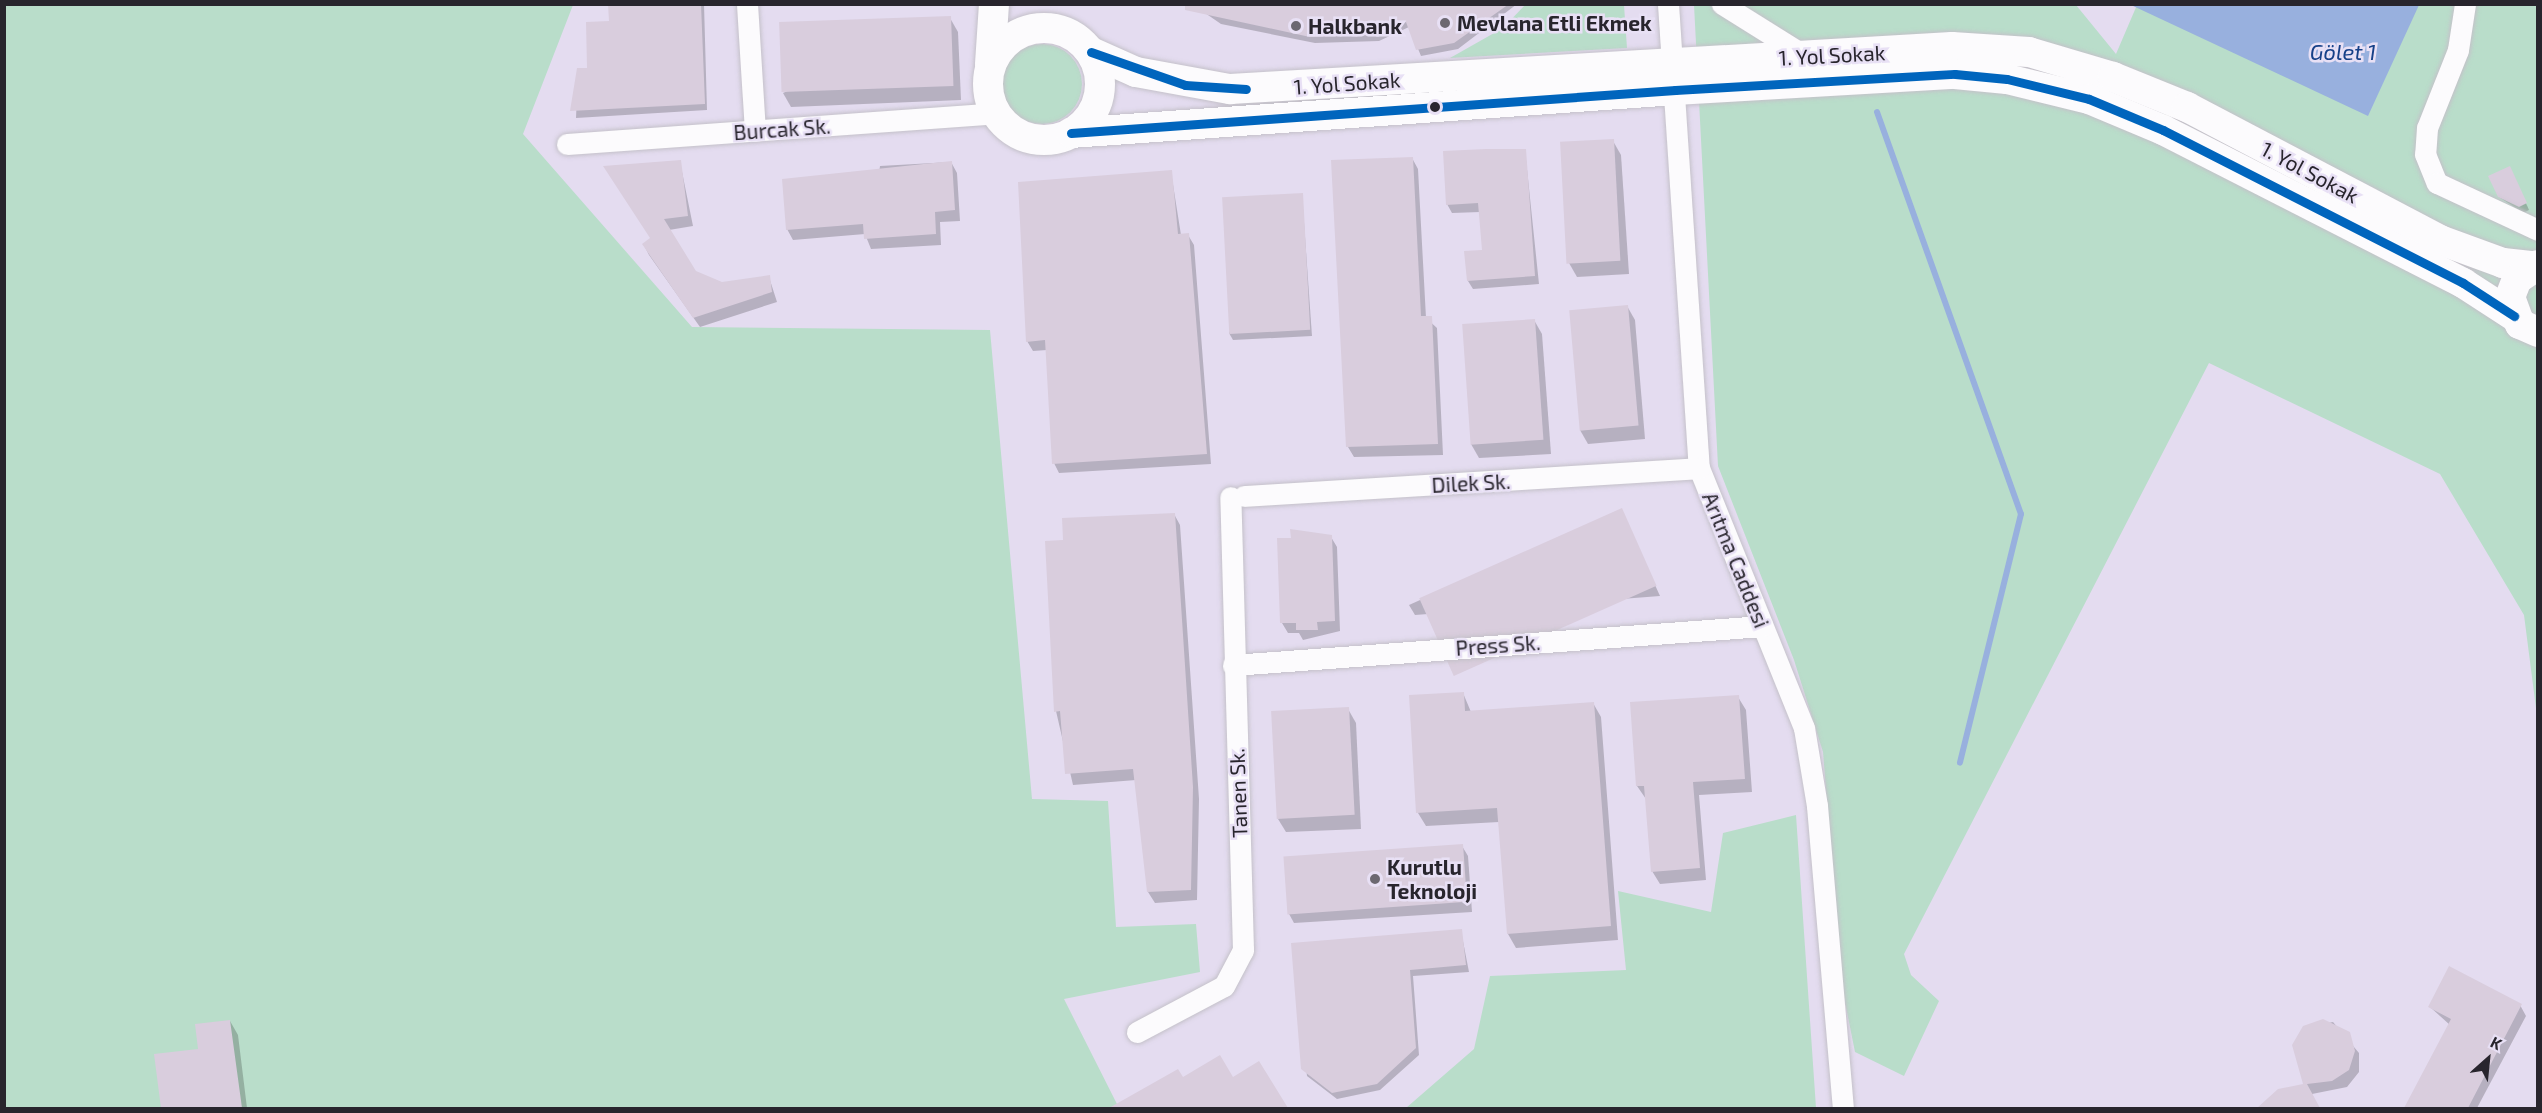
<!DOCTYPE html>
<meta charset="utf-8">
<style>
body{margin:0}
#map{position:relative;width:2542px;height:1113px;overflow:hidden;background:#e9e5f0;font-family:"Exo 2",sans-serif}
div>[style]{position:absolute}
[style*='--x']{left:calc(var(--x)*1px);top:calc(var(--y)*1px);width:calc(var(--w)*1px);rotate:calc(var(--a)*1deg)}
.built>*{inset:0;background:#e4dcf0;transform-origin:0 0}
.green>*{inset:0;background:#b9ddca}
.round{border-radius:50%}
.water>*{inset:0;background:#98b0de}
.shadow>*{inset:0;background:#0003}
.stream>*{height:6px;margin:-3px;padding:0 3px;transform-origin:3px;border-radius:3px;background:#98b0de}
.building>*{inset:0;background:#d9cddd;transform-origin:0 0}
.roads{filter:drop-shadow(0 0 2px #c4c1c9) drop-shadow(0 0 2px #c4c1c9)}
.street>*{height:21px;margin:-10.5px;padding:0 10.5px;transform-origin:10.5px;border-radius:10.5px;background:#fcfbfd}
.secondary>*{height:30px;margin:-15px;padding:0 15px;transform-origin:15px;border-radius:15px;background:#fcfbfd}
.secondary>.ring{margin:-15px;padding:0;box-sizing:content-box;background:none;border:30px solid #fcfbfd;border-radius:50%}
.bus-1>*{height:9px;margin:-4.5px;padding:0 4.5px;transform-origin:4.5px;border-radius:4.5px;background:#0065bd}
.dots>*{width:16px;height:16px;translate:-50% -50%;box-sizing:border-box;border:3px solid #e8e0f5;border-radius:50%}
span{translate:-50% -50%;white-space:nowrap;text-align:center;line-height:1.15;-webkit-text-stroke:5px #e8e0f5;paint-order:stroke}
.poi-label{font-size:21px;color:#28252d;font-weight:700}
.left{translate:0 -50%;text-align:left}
.street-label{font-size:21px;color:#28252d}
.water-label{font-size:22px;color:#164088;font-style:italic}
.frame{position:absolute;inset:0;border:6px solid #28252d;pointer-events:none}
.north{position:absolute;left:2458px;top:1029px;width:60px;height:60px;-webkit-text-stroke:4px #e8e0f5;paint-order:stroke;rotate:27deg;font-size:16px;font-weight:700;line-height:24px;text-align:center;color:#28252d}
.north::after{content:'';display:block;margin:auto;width:21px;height:27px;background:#28252d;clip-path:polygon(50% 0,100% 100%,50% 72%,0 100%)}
</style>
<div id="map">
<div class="built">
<div style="left:5px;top:5px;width:2532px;height:1103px"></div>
</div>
<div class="green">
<div style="clip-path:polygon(5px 5px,573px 5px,523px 134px,692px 327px,990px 330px,1032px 799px,1108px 801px,1116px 927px,1196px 924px,1200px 972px,1064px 999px,1119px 1108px,5px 1108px)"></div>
<div style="clip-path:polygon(1525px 5px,1624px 5px,1627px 48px,1450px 58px,1503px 28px)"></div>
<div style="clip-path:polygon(evenodd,1694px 5px,2076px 5px,2116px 54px,2137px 5px,2537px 5px,2537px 716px,2524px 615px,2440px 474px,2209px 363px,1904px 954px,1911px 975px,1939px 1001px,1904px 1076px,1855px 1052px,1841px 982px,1823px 752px,1794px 660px,1718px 466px,1694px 5px,2223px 113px,2376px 189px,2381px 197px,2223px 113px)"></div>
<div class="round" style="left:1002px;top:44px;width:80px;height:80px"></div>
<div style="clip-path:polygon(1796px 815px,1816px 1108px,1406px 1108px,1474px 1049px,1490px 976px,1626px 970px,1618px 891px,1711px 912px,1723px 833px)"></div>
</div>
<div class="water">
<div style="clip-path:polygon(2131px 5px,2419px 5px,2368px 116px)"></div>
</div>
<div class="shadow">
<div style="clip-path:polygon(610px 4px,704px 4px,707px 110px,576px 118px,578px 69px,589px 69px,610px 22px)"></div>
<div style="clip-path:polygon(1192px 4px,1517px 4px,1458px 49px,1421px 56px,1409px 27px,1379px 41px,1315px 43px,1221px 24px)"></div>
<div style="clip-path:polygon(950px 18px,958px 32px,961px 100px,791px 107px,783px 93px)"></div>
<div style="clip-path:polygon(1613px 141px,1621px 155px,1629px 274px,1577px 277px,1569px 263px)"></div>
<div style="clip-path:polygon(1525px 150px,1539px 284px,1473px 289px,1468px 281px,1483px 251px,1480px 212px,1452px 213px,1447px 204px)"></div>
<div style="clip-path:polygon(1412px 158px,1418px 169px,1426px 318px,1437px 328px,1443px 455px,1354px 457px,1348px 447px)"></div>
<div style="clip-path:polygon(680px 162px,693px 226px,669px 230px,695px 272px,721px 283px,769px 277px,777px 302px,700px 327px,649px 255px,644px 245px,651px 239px)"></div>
<div style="clip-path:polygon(951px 162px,957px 173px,960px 221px,940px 222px,941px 245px,871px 249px,865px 234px,793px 240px,787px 229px,879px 173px,880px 166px)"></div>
<div style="clip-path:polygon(1171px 172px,1181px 235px,1188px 235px,1194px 245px,1211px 464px,1059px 473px,1054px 463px,1047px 350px,1033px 351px,1027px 341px)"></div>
<div style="clip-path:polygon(2513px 174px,2529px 210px,2523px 213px,2499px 197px)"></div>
<div style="clip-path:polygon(1302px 194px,1312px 336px,1233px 340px,1229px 333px)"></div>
<div style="clip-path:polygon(1627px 306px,1635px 320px,1645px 439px,1588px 444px,1580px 430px)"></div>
<div style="clip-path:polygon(1534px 320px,1542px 334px,1551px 454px,1479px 458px,1471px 444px)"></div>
<div style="clip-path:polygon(1621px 510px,1660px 596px,1415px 615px,1409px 605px)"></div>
<div style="clip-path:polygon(1174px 514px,1180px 525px,1199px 799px,1197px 900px,1155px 903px,1148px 892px,1136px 780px,1073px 785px,1056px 711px,1065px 542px)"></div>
<div style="clip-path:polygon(1331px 537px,1337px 547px,1340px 631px,1303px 640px,1299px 633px,1288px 633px,1282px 623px,1279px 540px)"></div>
<div style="clip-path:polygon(1463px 693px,1471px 712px,1593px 703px,1601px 717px,1618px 940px,1516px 948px,1508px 934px,1499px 822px,1426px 826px,1418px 813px)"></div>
<div style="clip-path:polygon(1738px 697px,1746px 710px,1752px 792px,1699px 795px,1706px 880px,1660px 884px,1652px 871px,1646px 799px,1637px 786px)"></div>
<div style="clip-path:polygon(1348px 709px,1356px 723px,1361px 829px,1286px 832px,1278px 819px)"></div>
<div style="clip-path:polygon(1462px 846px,1468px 856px,1472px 912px,1294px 923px,1288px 912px)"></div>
<div style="clip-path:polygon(1461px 931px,1469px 972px,1413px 976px,1419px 1055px,1380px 1090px,1337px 1099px,1307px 1076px,1293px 944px)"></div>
<div style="clip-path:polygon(2520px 1005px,2526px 1016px,2477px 1108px,2405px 1108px,2450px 1025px,2430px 1007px)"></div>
<div style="clip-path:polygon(230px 1021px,238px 1035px,247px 1108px,162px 1108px,155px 1056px,200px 1050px)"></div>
<div style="clip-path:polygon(2333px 1022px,2359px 1053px,2359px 1072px,2347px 1087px,2312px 1094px,2318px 1108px,2262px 1108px,2305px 1085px,2304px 1028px)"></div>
<div style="clip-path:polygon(1259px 1063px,1286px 1108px,1129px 1108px,1125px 1101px,1183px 1079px,1232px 1079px)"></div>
</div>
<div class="stream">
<div style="--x:1877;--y:112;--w:427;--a:70.3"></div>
<div style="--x:2021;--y:514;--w:256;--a:103.8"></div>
</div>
<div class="building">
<div style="clip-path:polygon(608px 4px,701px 4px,705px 104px,570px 111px,577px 68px,587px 68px,586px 22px,609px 21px)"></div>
<div style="clip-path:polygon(1185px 4px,1509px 4px,1454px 43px,1416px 50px,1406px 22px,1376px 35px,1310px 37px,1185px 10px)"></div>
<div style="left:951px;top:16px;width:70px;height:172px;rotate:88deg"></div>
<div style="left:1614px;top:139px;width:122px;height:54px;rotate:87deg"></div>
<div style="clip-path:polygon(1486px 149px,1526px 149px,1535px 276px,1467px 281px,1464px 251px,1482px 250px,1478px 203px,1446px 205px,1443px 151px)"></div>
<div style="clip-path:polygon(1413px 157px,1421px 316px,1432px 316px,1438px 444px,1346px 447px,1331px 160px)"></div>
<div style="clip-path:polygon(681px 160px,688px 216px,664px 219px,696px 271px,722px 282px,770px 275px,772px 292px,693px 318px,642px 244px,650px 238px,603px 166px)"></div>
<div style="clip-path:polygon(952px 161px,955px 210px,935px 212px,936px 234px,864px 239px,863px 224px,786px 230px,782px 179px)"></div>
<div style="clip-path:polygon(2510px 166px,2527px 203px,2519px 207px,2498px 197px,2488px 176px)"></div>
<div style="clip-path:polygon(1172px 170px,1178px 234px,1189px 233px,1207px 454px,1052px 464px,1045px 340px,1026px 342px,1018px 182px)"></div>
<div style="left:1303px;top:193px;width:137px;height:81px;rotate:87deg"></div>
<div style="left:1628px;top:305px;width:121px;height:59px;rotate:85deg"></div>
<div style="left:1535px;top:319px;width:121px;height:73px;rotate:86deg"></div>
<div style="left:1622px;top:508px;width:85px;height:222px;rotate:66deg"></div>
<div style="clip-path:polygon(1175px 513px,1193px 787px,1191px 890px,1147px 892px,1133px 769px,1065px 774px,1060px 711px,1054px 712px,1045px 541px,1063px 540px,1062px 518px)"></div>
<div style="clip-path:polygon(1290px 529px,1332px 535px,1335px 621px,1317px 622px,1318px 630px,1296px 630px,1296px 623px,1280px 623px,1277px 538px,1291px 538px)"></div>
<div style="clip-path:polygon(1464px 692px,1465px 711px,1594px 702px,1611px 926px,1507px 934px,1497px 808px,1416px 813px,1409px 695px)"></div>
<div style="clip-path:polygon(1739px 695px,1745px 779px,1693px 782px,1700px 868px,1651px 872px,1644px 786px,1636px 786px,1630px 702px)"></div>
<div style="left:1349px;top:707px;width:108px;height:78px;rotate:87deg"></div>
<div style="left:1463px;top:844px;width:58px;height:180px;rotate:86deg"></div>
<div style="clip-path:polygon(1462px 929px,1466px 965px,1410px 970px,1416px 1048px,1377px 1084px,1332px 1093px,1301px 1069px,1291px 943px)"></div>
<div style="clip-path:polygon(2449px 966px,2522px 1004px,2468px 1108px,2404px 1108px,2451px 1019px,2428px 1007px)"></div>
<div style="clip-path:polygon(2323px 1019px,2350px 1032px,2355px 1051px,2349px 1070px,2332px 1081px,2307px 1084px,2320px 1108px,2257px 1108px,2278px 1089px,2303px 1084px,2292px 1045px,2303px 1026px)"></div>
<div style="clip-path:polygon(230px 1020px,242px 1108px,161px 1108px,154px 1054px,198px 1049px,195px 1024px)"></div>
<div style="clip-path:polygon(1220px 1055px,1233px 1077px,1259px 1061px,1288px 1108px,1109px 1108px,1178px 1069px,1183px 1077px)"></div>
</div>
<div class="roads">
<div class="street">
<div style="--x:747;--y:4;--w:127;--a:86.4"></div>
<div style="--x:1668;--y:4;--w:465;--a:86.2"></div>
<div style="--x:1699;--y:468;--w:280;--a:68"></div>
<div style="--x:1804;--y:728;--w:79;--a:80.5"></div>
<div style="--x:1817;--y:806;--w:303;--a:85.1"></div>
<div style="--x:1722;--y:4;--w:94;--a:32"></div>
<div style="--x:2465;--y:4;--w:47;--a:98.7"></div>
<div style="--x:2458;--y:50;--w:84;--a:111.7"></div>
<div style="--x:2427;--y:128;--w:26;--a:94"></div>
<div style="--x:2425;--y:154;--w:31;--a:68"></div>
<div style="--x:2437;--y:183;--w:111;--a:25"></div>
<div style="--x:567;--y:144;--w:430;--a:-4.1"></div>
<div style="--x:1244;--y:496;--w:456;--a:-3.5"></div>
<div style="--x:1233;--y:665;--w:531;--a:-4.21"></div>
<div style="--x:1137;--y:1032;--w:98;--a:-27.9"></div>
<div style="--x:1224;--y:986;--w:41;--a:-62.2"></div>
<div style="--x:1243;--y:950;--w:453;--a:-91.6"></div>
</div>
<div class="secondary">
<div class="ring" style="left:988px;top:28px;width:82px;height:82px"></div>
<div style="--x:1091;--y:52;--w:49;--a:24"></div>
<div style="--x:1136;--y:72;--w:96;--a:10.3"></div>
<div style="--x:1230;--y:89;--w:723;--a:-3.33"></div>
<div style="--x:1952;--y:47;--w:77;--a:3.7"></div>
<div style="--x:2029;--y:52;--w:88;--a:16.6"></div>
<div style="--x:2113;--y:77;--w:80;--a:22.1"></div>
<div style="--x:2187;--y:107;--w:286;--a:27.7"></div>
<div style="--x:2440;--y:240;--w:67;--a:20.1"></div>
<div style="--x:2503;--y:263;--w:30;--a:6"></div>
<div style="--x:990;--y:64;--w:60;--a:-86.2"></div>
<div style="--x:1071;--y:133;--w:606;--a:-4.07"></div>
<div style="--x:1675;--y:90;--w:280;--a:-3.3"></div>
<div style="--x:1955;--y:74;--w:52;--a:5.5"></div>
<div style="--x:2007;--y:79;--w:84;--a:13.7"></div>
<div style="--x:2089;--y:99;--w:80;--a:22.7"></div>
<div style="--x:2163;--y:130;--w:337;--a:27"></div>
<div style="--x:2463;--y:283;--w:61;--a:32.9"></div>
<div style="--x:2538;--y:265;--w:25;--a:146"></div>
<div style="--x:2517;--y:279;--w:19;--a:111"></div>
<div style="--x:2510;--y:297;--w:29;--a:70"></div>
<div style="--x:2520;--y:324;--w:20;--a:24"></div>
</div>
</div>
<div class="bus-1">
<div style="--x:1091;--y:52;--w:100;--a:19.3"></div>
<div style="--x:1185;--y:85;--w:61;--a:3.8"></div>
<div style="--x:1071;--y:133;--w:606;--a:-4.07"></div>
<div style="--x:1675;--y:90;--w:280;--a:-3.3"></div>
<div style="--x:1955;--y:74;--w:52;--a:5.5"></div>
<div style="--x:2007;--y:79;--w:84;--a:13.7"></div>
<div style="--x:2089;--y:99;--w:80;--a:22.7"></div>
<div style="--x:2163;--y:130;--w:337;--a:27"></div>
<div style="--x:2463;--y:283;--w:61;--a:32.9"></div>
</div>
<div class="dots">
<div style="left:1445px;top:23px;background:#6c6871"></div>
<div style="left:1296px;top:26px;background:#6c6871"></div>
<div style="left:1435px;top:107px;background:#28252d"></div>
<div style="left:1375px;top:879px;background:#6c6871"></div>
</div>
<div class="poi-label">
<span class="left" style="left:1457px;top:23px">Mevlana Etli Ekmek</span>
<span class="left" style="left:1308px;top:26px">Halkbank</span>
<span class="left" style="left:1387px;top:879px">Kurutlu<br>Teknoloji</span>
</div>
<div class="street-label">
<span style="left:1832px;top:55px;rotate:-3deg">1. Yol Sokak</span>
<span style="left:1347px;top:83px;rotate:-4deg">1. Yol Sokak</span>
<span style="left:782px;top:129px;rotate:-4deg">Burcak Sk.</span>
<span style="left:2310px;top:172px;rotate:28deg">1. Yol Sokak</span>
<span style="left:1471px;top:483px;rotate:-3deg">Dilek Sk.</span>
<span style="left:1736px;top:560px;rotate:68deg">Arıtma Caddesi</span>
<span style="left:1498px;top:645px;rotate:-4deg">Press Sk.</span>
<span style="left:1238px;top:793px;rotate:-92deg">Tanen Sk.</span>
</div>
<div class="water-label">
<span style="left:2343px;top:52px">Gölet 1</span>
</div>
<div class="frame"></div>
<div class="north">K</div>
</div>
